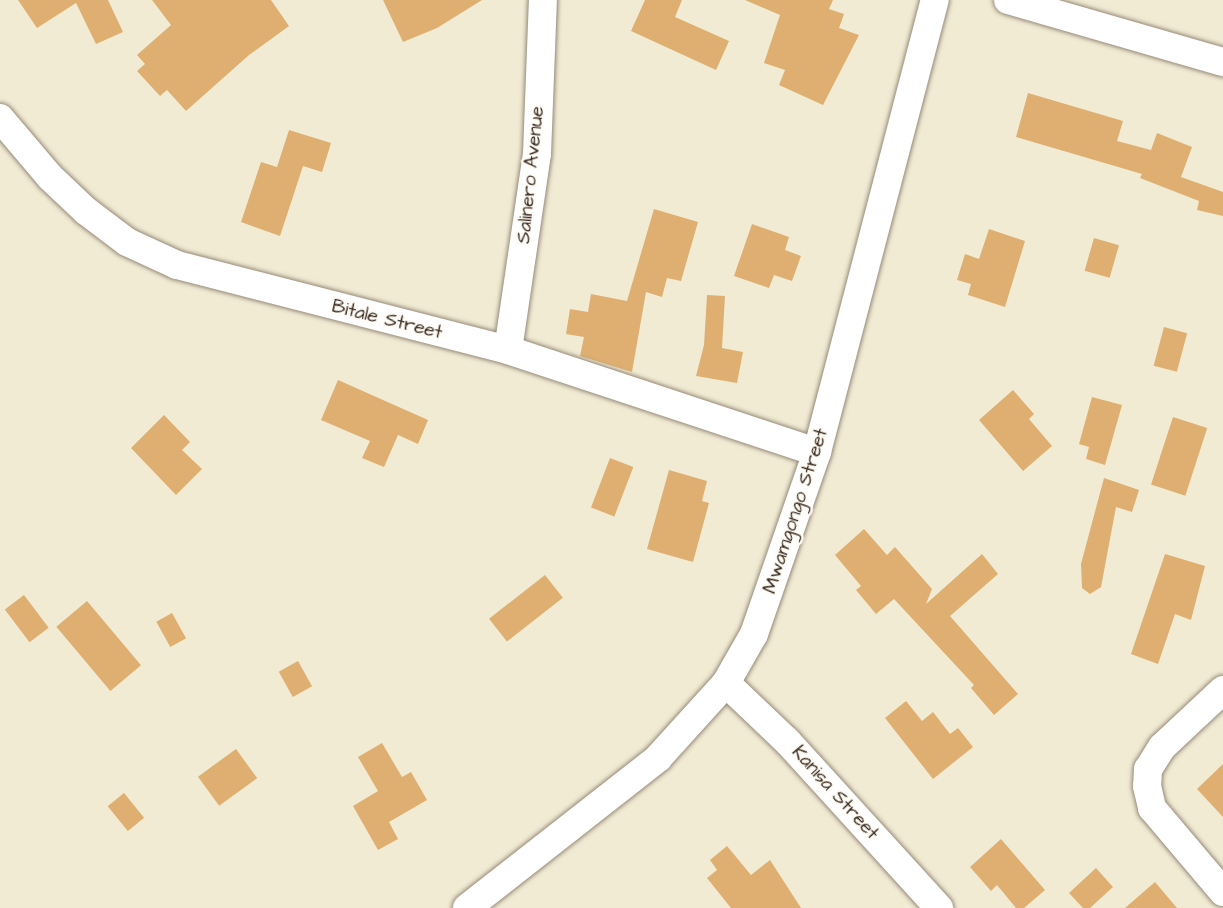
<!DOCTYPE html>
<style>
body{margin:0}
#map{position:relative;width:1223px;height:908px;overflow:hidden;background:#f1ebd4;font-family:"Architects Daughter",sans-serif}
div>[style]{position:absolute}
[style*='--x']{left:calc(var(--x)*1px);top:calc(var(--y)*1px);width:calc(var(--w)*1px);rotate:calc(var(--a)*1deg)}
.building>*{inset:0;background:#deaf71;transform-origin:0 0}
.roads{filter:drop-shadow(0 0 2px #968a79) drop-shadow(0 0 2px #968a79)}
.minor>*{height:28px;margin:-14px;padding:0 14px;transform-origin:14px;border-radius:14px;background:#fff}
span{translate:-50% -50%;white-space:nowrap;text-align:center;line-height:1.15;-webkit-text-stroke:5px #fdfcf7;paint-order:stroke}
.street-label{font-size:19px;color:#3b2a1e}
</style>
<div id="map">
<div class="building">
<div style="clip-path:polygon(18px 0,108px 0,123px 32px,96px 44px,76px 3px,37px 28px)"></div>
<div style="clip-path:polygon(152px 0,271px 0,289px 26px,249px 55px,186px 111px,167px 90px,160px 96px,137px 71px,145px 64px,137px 55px,171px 25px)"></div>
<div style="clip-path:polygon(383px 0,482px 0,437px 28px,403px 42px)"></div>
<div style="clip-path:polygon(645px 0,682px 0,675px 17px,729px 41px,716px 70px,631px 31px)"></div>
<div style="clip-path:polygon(745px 0,833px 0,829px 9px,844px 14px,839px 28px,859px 35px,823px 105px,779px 85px,785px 70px,764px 63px,780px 15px)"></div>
<div style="clip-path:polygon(1028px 93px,1123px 121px,1117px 141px,1151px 150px,1157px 133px,1192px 147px,1181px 177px,1223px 192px,1223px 216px,1197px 210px,1199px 201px,1140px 178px,1142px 174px,1016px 137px)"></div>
<div style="clip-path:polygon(289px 130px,331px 143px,322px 172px,303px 166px,280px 236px,241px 222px,261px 162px,277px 167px)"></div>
<div style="clip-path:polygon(654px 209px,698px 222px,681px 281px,667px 278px,662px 297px,646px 292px,632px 372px,580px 356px,584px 337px,566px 334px,570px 309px,588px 312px,591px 294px,627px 301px)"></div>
<div style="clip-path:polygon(752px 224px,789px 237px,785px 250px,801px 256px,792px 281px,774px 275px,769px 288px,734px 276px)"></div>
<div style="clip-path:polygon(989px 229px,1025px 241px,1005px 307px,968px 295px,971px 284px,957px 280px,965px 254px,979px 259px)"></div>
<div style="left:1094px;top:238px;width:26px;height:34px;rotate:16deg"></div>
<div style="clip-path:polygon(707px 295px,725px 296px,722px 348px,743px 352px,737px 383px,696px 376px,704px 345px)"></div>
<div style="left:1164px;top:327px;width:24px;height:40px;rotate:15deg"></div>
<div style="clip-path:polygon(338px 380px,428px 420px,418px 444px,398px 435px,384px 467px,362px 458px,370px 441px,321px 420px)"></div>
<div style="clip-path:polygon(1013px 390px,1034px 414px,1029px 419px,1052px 446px,1023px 471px,979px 420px)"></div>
<div style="clip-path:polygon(1092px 397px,1122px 405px,1105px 465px,1086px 459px,1089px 447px,1079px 444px)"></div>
<div style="clip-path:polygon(164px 415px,190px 442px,182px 450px,202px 469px,176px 495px,131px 448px)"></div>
<div style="left:1173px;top:417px;width:36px;height:71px;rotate:18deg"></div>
<div style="left:610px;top:458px;width:25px;height:53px;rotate:21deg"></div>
<div style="clip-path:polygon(669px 470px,707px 481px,702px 501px,709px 503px,693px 562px,647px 549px)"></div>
<div style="clip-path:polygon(1104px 478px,1139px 490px,1132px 512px,1116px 507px,1101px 587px,1090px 594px,1082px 588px,1081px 564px)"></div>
<div style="clip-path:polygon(864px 529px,887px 555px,895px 547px,932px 589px,926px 604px,982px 554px,998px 574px,950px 616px,1018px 694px,994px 715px,971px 688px,974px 685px,894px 599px,876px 614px,856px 590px,861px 586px,835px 555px)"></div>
<div style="clip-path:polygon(1165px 554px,1205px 566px,1191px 620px,1175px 614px,1158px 664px,1131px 654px)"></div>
<div style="left:545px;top:575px;width:29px;height:71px;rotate:52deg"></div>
<div style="left:24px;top:595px;width:41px;height:24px;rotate:53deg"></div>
<div style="left:87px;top:601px;width:84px;height:40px;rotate:50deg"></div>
<div style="left:172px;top:613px;width:29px;height:18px;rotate:61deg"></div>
<div style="left:298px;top:661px;width:29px;height:22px;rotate:61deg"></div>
<div style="clip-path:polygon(906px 701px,922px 721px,933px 712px,950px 734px,958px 728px,973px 747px,933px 779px,885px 718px)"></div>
<div style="clip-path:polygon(382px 743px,402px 777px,411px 772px,427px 800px,389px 822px,398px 839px,378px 850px,353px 806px,378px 791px,358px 757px)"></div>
<div style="left:236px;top:749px;width:36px;height:47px;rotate:54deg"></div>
<div style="clip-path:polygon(1223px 764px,1223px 817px,1197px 789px)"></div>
<div style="left:124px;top:793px;width:32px;height:21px;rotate:51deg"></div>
<div style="clip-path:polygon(1001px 839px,1045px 890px,1024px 908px,1016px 908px,997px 885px,991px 891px,970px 867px)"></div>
<div style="clip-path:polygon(727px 846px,751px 875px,770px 860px,801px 908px,731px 908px,707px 878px,717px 870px,710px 860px)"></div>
<div style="clip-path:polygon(1096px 868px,1113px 887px,1090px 908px,1083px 908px,1069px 893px)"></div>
<div style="clip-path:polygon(1155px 882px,1177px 908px,1125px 908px)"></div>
</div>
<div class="roads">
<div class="minor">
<div style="--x:1008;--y:0;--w:224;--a:16.1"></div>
<div style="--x:0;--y:118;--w:77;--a:49.7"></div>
<div style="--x:50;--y:177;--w:50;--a:43.4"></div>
<div style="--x:86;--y:211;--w:51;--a:37.1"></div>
<div style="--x:127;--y:242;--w:55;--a:24.7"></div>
<div style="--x:177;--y:265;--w:342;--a:14.4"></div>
<div style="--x:508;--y:350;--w:325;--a:18.3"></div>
<div style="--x:508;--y:350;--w:198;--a:-81.6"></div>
<div style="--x:537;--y:154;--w:154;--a:-87.8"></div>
<div style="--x:726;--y:683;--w:84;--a:43.6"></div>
<div style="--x:787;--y:741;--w:226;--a:47.7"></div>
<div style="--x:1223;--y:690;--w:83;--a:136.9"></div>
<div style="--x:1162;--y:747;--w:26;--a:122"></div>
<div style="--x:1148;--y:769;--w:17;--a:93"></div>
<div style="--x:1147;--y:786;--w:23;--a:77"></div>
<div style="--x:1152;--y:808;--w:110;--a:49.8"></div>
<div style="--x:467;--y:908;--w:243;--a:-38.1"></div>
<div style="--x:658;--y:758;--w:101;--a:-47.8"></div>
<div style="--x:726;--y:683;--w:56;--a:-60.3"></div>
<div style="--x:754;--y:634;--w:193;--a:-70.9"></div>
<div style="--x:817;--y:452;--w:467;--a:-75.4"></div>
</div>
</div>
<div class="street-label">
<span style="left:531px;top:175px;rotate:-84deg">Salinero Avenue</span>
<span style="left:387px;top:320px;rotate:14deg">Bitale Street</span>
<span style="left:796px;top:511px;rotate:-72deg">Mwamgongo Street</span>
<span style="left:835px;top:793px;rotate:48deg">Kanisa Street</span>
</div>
</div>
